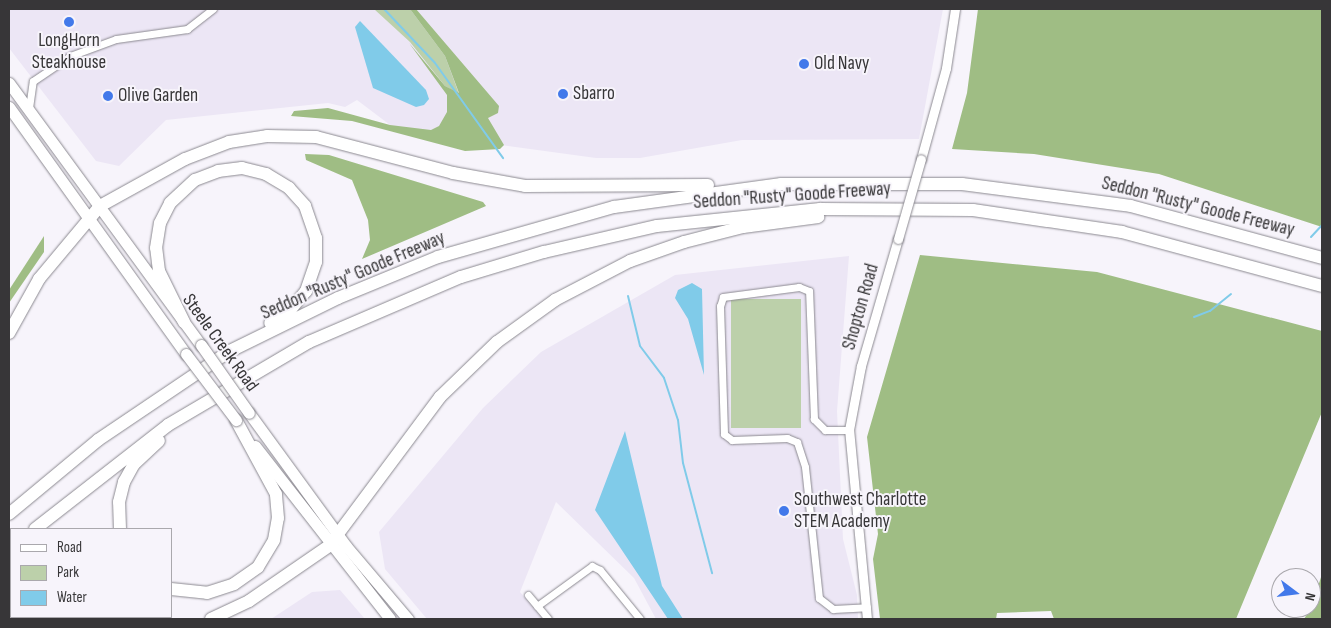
<!DOCTYPE html>
<style>
body{margin:0}
#map{position:relative;width:1331px;height:628px;overflow:hidden;background:#f7f4fb;font-family:"Sofia Sans Condensed",sans-serif}
div>[style]{position:absolute}
[style*='--x']{left:calc(var(--x)*1px);top:calc(var(--y)*1px);width:calc(var(--w)*1px);rotate:calc(var(--a)*1deg)}
.built>*{inset:0;background:#ece6f5}
.green>*{inset:0;background:#bcd0aa;transform-origin:0 0}
.forest>*{inset:0;background:#9fbd84}
.water>*{inset:0;background:#80cbe9}
.stream>*{height:2px;margin:-1px;padding:0 1px;transform-origin:1px;border-radius:1px;background:#80cbe9}
.roads{filter:drop-shadow(0 0 1px #8b8990) drop-shadow(0 0 1px #8b8990)}
.minor>*{height:7px;margin:-3.5px;padding:0 3.5px;transform-origin:3.5px;border-radius:3.5px;background:#fff}
.tertiary>*{height:9px;margin:-4.5px;padding:0 4.5px;transform-origin:4.5px;border-radius:4.5px;background:#fff}
.primary>*{height:11px;margin:-5.5px;padding:0 5.5px;transform-origin:5.5px;border-radius:5.5px;background:#fff}
.motorway>*{height:12px;margin:-6px;padding:0 6px;transform-origin:6px;border-radius:6px;background:#fff}
.bridges{filter:drop-shadow(0 0 1px #8b8990) drop-shadow(0 0 1px #8b8990)}
.tertiary-bridge>*{height:9px;margin:-4.5px;padding:0 4.5px;transform-origin:4.5px;border-radius:4.5px;background:#fff}
.primary-bridge>*{height:11px;margin:-5.5px;padding:0 5.5px;transform-origin:5.5px;border-radius:5.5px;background:#fff}
.dots>*{width:14px;height:14px;translate:-50% -50%;box-sizing:border-box;border:2px solid #f7f4fb;border-radius:50%}
span{translate:-50% -50%;white-space:nowrap;text-align:center;line-height:1.15;-webkit-text-stroke:4px #f7f4fb;paint-order:stroke}
.poi-label{font-size:19px;color:#373638}
.left{translate:0 -50%;text-align:left}
.street-label{font-size:19px;color:#373638}
.frame{position:absolute;inset:0;border:10px solid #373638;pointer-events:none}
.legend{position:absolute;left:10px;top:528px;width:162px;height:90px;box-sizing:border-box;background:#f7f4fb;border:1px solid #aaa8ad;margin:0;padding:6px 9px;list-style:none;font-size:15px;color:#373638}
.legend li{display:flex;align-items:center;gap:10px;height:25px}
.legend b{width:25px;border:1px solid #aaa8ad}
.north{position:absolute;left:1271px;top:568px;width:50px;height:50px;box-sizing:border-box;background:#f7f4fb;border:1px solid #aaa8ad;border-radius:50%;rotate:105deg;font-size:14px;font-weight:700;line-height:20px;text-align:center;color:#373638}
.north::after{content:'';display:block;margin:auto;width:18px;height:22px;background:#4279ea;clip-path:polygon(50% 0,100% 100%,50% 72%,0 100%)}
</style>
<div id="map">
<div class="built">
<div style="clip-path:polygon(9px 9px,943px 9px,919px 139px,742px 140px,640px 158px,596px 158px,398px 131px,357px 100px,345px 107px,328px 103px,166px 120px,119px 166px,96px 161px,9px 48px)"></div>
<div style="clip-path:polygon(849px 256px,837px 411px,843px 539px,857px 595px,858px 619px,656px 619px,634px 578px,556px 502px,520px 592px,544px 619px,427px 619px,385px 569px,379px 532px,483px 408px,541px 352px,675px 275px)"></div>
<div style="clip-path:polygon(340px 590px,365px 619px,271px 619px,312px 592px)"></div>
</div>
<div class="green">
<div style="clip-path:polygon(374px 9px,410px 9px,445px 56px,459px 94px,445px 86px,410px 42px)"></div>
<div style="left:801px;top:299px;width:129px;height:70px;rotate:90deg"></div>
</div>
<div class="forest">
<div style="clip-path:polygon(410px 9px,416px 9px,499px 106px,498px 113px,488px 118px,504px 145px,500px 149px,465px 151px,352px 121px,291px 116px,294px 111px,328px 108px,390px 125px,431px 130px,439px 126px,447px 112px,447px 95px,409px 43px,445px 86px,459px 93px,445px 56px)"></div>
<div style="clip-path:polygon(978px 9px,1322px 9px,1322px 227px,1159px 174px,1034px 154px,952px 149px,967px 93px)"></div>
<div style="clip-path:polygon(305px 154px,329px 155px,483px 202px,486px 206px,362px 259px,370px 240px,368px 220px,352px 180px,306px 160px)"></div>
<div style="clip-path:polygon(44px 236px,44px 252px,9px 303px,9px 290px)"></div>
<div style="clip-path:polygon(920px 255px,1097px 272px,1322px 331px,1322px 412px,1236px 619px,1054px 619px,1051px 611px,997px 613px,996px 619px,880px 619px,873px 559px,878px 534px,867px 437px)"></div>
<div style="clip-path:polygon(1322px 574px,1322px 619px,1304px 619px,1311px 608px)"></div>
</div>
<div class="water">
<div style="clip-path:polygon(360px 21px,426px 90px,429px 99px,424px 105px,416px 107px,373px 88px,355px 27px)"></div>
<div style="clip-path:polygon(692px 283px,702px 289px,704px 375px,688px 319px,675px 298px,678px 290px)"></div>
<div style="clip-path:polygon(625px 431px,662px 586px,683px 619px,668px 619px,595px 510px)"></div>
</div>
<div class="stream">
<div style="--x:384;--y:9;--w:74;--a:46.6"></div>
<div style="--x:435;--y:63;--w:117;--a:54.4"></div>
<div style="--x:1311;--y:237;--w:16;--a:-47"></div>
<div style="--x:628;--y:296;--w:51;--a:76.5"></div>
<div style="--x:640;--y:346;--w:40;--a:53"></div>
<div style="--x:664;--y:378;--w:44;--a:71.6"></div>
<div style="--x:678;--y:420;--w:43;--a:83.4"></div>
<div style="--x:683;--y:463;--w:114;--a:75.2"></div>
<div style="--x:1194;--y:317;--w:17;--a:-21"></div>
<div style="--x:1210;--y:311;--w:27;--a:-39"></div>
</div>
<div class="roads">
<div class="minor">
<div style="--x:29;--y:108;--w:27;--a:-82"></div>
<div style="--x:33;--y:81;--w:45;--a:-34"></div>
<div style="--x:70;--y:56;--w:49;--a:-20.3"></div>
<div style="--x:116;--y:39;--w:72;--a:-8"></div>
<div style="--x:187;--y:29;--w:33;--a:-38"></div>
<div style="--x:849;--y:430;--w:24;--a:180"></div>
<div style="--x:825;--y:430;--w:16;--a:-135"></div>
<div style="--x:814;--y:419;--w:128;--a:-92.2"></div>
<div style="--x:809;--y:291;--w:11;--a:-158"></div>
<div style="--x:799;--y:287;--w:77;--a:172.5"></div>
<div style="--x:723;--y:297;--w:9;--a:108"></div>
<div style="--x:720;--y:306;--w:128;--a:88.2"></div>
<div style="--x:724;--y:434;--w:10;--a:37"></div>
<div style="--x:732;--y:440;--w:55;--a:-2.1"></div>
<div style="--x:787;--y:438;--w:11;--a:22"></div>
<div style="--x:797;--y:442;--w:26;--a:72"></div>
<div style="--x:805;--y:467;--w:132;--a:83.9"></div>
<div style="--x:819;--y:598;--w:18;--a:38"></div>
<div style="--x:833;--y:609;--w:34;--a:-3"></div>
<div style="--x:528;--y:595;--w:31;--a:50"></div>
<div style="--x:537;--y:606;--w:68;--a:-36"></div>
<div style="--x:592;--y:566;--w:9;--a:27"></div>
<div style="--x:600;--y:570;--w:63;--a:50.8"></div>
</div>
<div class="tertiary">
<div style="--x:921;--y:159;--w:94;--a:-74.6"></div>
<div style="--x:946;--y:68;--w:60;--a:-81.3"></div>
<div style="--x:867;--y:619;--w:190;--a:-95.4"></div>
<div style="--x:849;--y:430;--w:65;--a:-79.4"></div>
<div style="--x:861;--y:366;--w:132;--a:-73.8"></div>
</div>
<div class="primary">
<div style="--x:9;--y:83;--w:325;--a:53.8"></div>
<div style="--x:9;--y:107;--w:304;--a:54.4"></div>
<div style="--x:249;--y:413;--w:165;--a:53.9"></div>
<div style="--x:346;--y:546;--w:96;--a:49.7"></div>
<div style="--x:255;--y:446;--w:219;--a:52"></div>
</div>
<div class="motorway">
<div style="--x:184;--y:322;--w:57;--a:-116.1"></div>
<div style="--x:159;--y:271;--w:23;--a:-97"></div>
<div style="--x:156;--y:248;--w:25;--a:-81"></div>
<div style="--x:160;--y:223;--w:22;--a:-63"></div>
<div style="--x:170;--y:203;--w:34;--a:-43"></div>
<div style="--x:195;--y:180;--w:25;--a:-21"></div>
<div style="--x:218;--y:171;--w:24;--a:-7"></div>
<div style="--x:242;--y:168;--w:25;--a:14"></div>
<div style="--x:266;--y:174;--w:27;--a:31"></div>
<div style="--x:289;--y:188;--w:24;--a:48"></div>
<div style="--x:305;--y:206;--w:34;--a:71"></div>
<div style="--x:316;--y:238;--w:24;--a:90"></div>
<div style="--x:316;--y:262;--w:31;--a:109"></div>
<div style="--x:306;--y:291;--w:23;--a:130"></div>
<div style="--x:291;--y:309;--w:25;--a:146"></div>
<div style="--x:9;--y:333;--w:62;--a:-60.9"></div>
<div style="--x:39;--y:279;--w:95;--a:-50.1"></div>
<div style="--x:100;--y:206;--w:97;--a:-28.9"></div>
<div style="--x:185;--y:159;--w:47;--a:-21.1"></div>
<div style="--x:229;--y:142;--w:38;--a:-9"></div>
<div style="--x:267;--y:136;--w:49;--a:1.2"></div>
<div style="--x:316;--y:137;--w:142;--a:14.7"></div>
<div style="--x:453;--y:173;--w:73;--a:10.2"></div>
<div style="--x:525;--y:186;--w:183;--a:-0.3"></div>
<div style="--x:9;--y:514;--w:116;--a:-39.7"></div>
<div style="--x:98;--y:440;--w:159;--a:-34"></div>
<div style="--x:230;--y:351;--w:120;--a:-26.1"></div>
<div style="--x:338;--y:298;--w:108;--a:-22.3"></div>
<div style="--x:438;--y:257;--w:183;--a:-15.9"></div>
<div style="--x:614;--y:207;--w:169;--a:-7.8"></div>
<div style="--x:781;--y:184;--w:181;--a:0"></div>
<div style="--x:962;--y:184;--w:170;--a:7.4"></div>
<div style="--x:1131;--y:206;--w:198;--a:15.2"></div>
<div style="--x:35;--y:529;--w:169;--a:-38"></div>
<div style="--x:168;--y:425;--w:164;--a:-30.5"></div>
<div style="--x:309;--y:342;--w:165;--a:-23.2"></div>
<div style="--x:461;--y:277;--w:87;--a:-16.8"></div>
<div style="--x:544;--y:252;--w:116;--a:-13"></div>
<div style="--x:657;--y:226;--w:164;--a:-6"></div>
<div style="--x:820;--y:209;--w:153;--a:0.4"></div>
<div style="--x:973;--y:210;--w:151;--a:8.4"></div>
<div style="--x:1122;--y:232;--w:207;--a:15.1"></div>
<div style="--x:120;--y:529;--w:27;--a:-92"></div>
<div style="--x:119;--y:502;--w:21;--a:-76"></div>
<div style="--x:124;--y:482;--w:21;--a:-61"></div>
<div style="--x:134;--y:464;--w:34;--a:-43"></div>
<div style="--x:9;--y:553;--w:3;--a:-45"></div>
<div style="--x:171;--y:589;--w:36;--a:6"></div>
<div style="--x:207;--y:593;--w:28;--a:-18"></div>
<div style="--x:234;--y:584;--w:29;--a:-35"></div>
<div style="--x:258;--y:567;--w:31;--a:-59"></div>
<div style="--x:274;--y:540;--w:22;--a:-80"></div>
<div style="--x:278;--y:518;--w:24;--a:-95"></div>
<div style="--x:276;--y:494;--w:84;--a:-118.4"></div>
<div style="--x:211;--y:619;--w:42;--a:-25.3"></div>
<div style="--x:249;--y:601;--w:97;--a:-34.5"></div>
<div style="--x:329;--y:546;--w:186;--a:-53.3"></div>
<div style="--x:440;--y:397;--w:79;--a:-44"></div>
<div style="--x:497;--y:342;--w:72;--a:-35.9"></div>
<div style="--x:555;--y:300;--w:85;--a:-27.5"></div>
<div style="--x:630;--y:261;--w:57;--a:-19.4"></div>
<div style="--x:684;--y:242;--w:61;--a:-14.3"></div>
<div style="--x:743;--y:227;--w:76;--a:-7.6"></div>
</div>
</div>
<div class="bridges">
<div class="tertiary-bridge">
<div style="--x:898;--y:239;--w:83;--a:-74"></div>
</div>
<div class="primary-bridge">
<div style="--x:201;--y:345;--w:83;--a:54.8"></div>
<div style="--x:186;--y:354;--w:83;--a:52.9"></div>
</div>
</div>
<div class="dots">
<div style="left:69px;top:22px;background:#4279ea"></div>
<div style="left:804px;top:64px;background:#4279ea"></div>
<div style="left:563px;top:94px;background:#4279ea"></div>
<div style="left:108px;top:96px;background:#4279ea"></div>
<div style="left:784px;top:511px;background:#4279ea"></div>
</div>
<div class="poi-label">
<span style="left:69px;top:52px">LongHorn<br>Steakhouse</span>
<span class="left" style="left:814px;top:64px">Old Navy</span>
<span class="left" style="left:573px;top:94px">Sbarro</span>
<span class="left" style="left:118px;top:96px">Olive Garden</span>
<span class="left" style="left:794px;top:511px">Southwest Charlotte<br>STEM Academy</span>
</div>
<div class="street-label">
<span style="left:792px;top:196px;rotate:-4deg">Seddon "Rusty" Goode Freeway</span>
<span style="left:1198px;top:207px;rotate:14deg">Seddon "Rusty" Goode Freeway</span>
<span style="left:353px;top:276px;rotate:-23deg">Seddon "Rusty" Goode Freeway</span>
<span style="left:861px;top:307px;rotate:-74deg">Shopton Road</span>
<span style="left:220px;top:343px;rotate:54deg">Steele Creek Road</span>
</div>
<div class="frame"></div>
<ul class="legend">
<li><b style="height:6px;background:#fff"></b>Road</li>
<li><b style="height:14px;background:#bcd0aa"></b>Park</li>
<li><b style="height:14px;background:#80cbe9"></b>Water</li>
</ul>
<div class="north">N</div>
</div>
